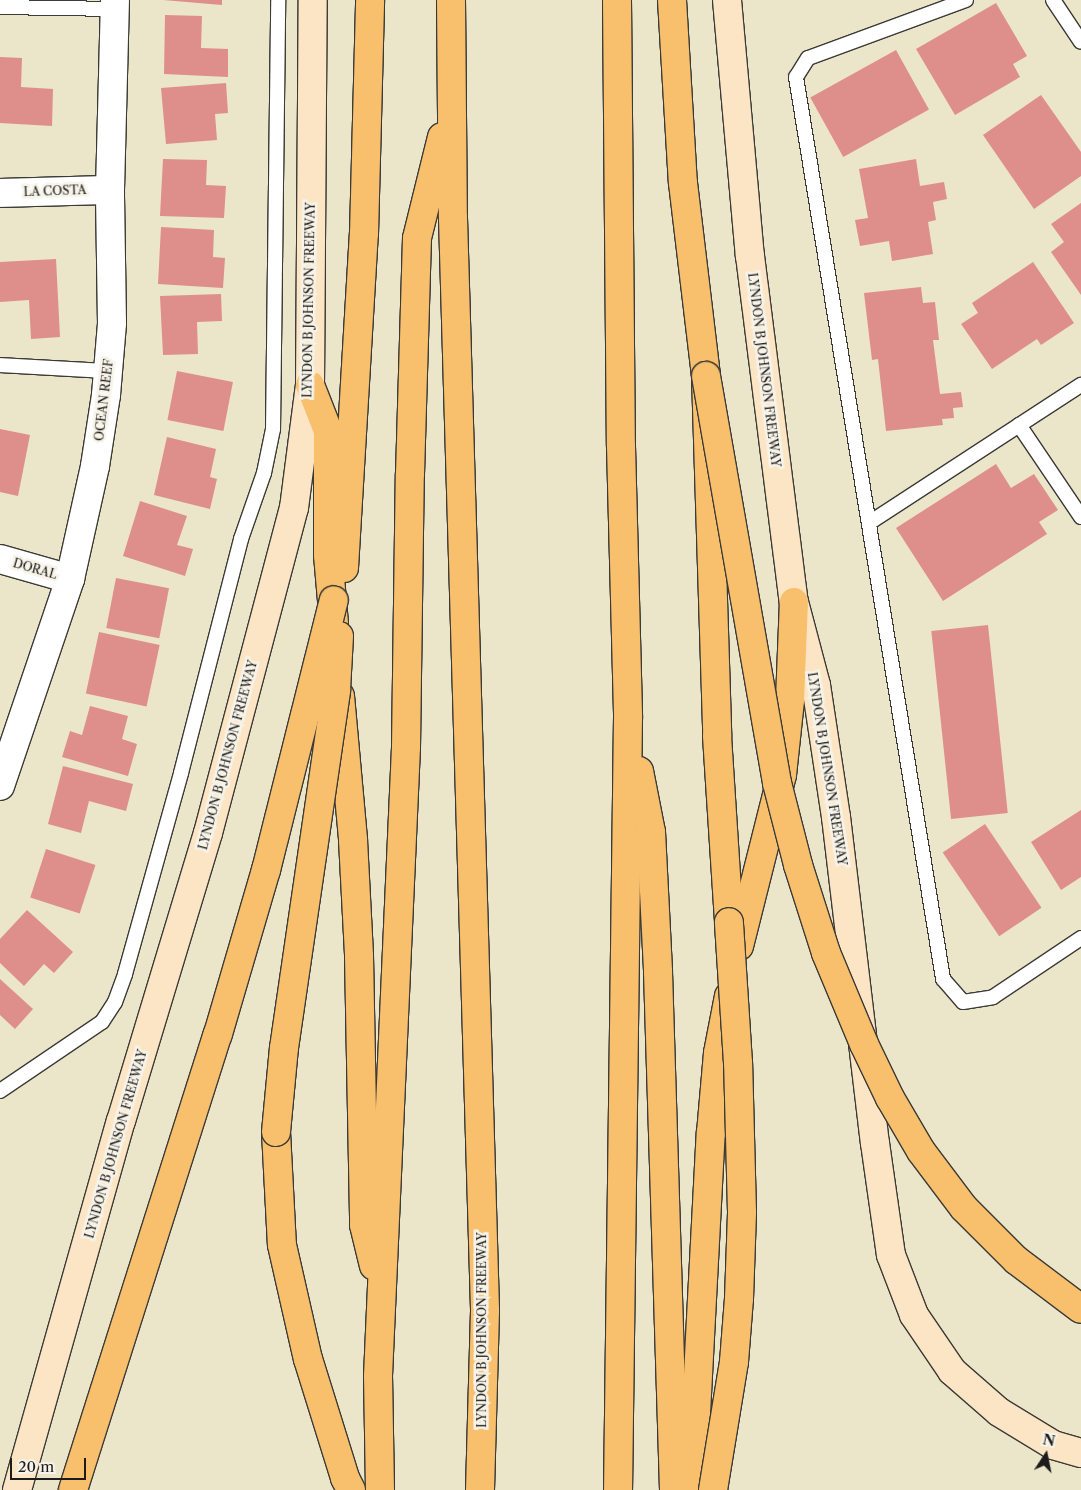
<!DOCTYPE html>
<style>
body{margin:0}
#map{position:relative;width:1081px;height:1490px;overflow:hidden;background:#ebe5c9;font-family:"Libre Caslon Text",serif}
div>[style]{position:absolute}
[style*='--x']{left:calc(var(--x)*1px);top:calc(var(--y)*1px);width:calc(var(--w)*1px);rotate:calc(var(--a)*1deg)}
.building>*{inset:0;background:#de8f8b;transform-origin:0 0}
.roads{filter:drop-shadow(1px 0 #3b3a36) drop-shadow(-1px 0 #3b3a36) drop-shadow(0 1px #3b3a36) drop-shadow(0 -1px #3b3a36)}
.lane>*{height:14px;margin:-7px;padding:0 7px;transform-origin:7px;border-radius:7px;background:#fff}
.street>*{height:28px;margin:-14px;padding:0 14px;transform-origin:14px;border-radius:14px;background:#fff}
.secondary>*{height:28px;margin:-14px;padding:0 14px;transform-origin:14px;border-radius:14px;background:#fce5c4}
.highway>*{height:28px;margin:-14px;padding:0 14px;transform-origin:14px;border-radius:14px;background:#f8bf6c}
.bridges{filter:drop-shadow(1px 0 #3b3a36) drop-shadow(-1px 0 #3b3a36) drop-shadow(0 1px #3b3a36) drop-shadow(0 -1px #3b3a36)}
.highway-bridge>*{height:28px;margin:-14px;padding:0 14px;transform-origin:14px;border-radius:14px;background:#f8bf6c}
span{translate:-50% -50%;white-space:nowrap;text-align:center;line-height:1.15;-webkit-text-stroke:5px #f7f3e8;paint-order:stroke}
.street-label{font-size:12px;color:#1c1c1c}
.north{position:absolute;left:1021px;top:1430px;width:50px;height:50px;-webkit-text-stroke:4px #f7f3e8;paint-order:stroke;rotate:11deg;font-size:14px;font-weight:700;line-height:20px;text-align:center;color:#1c1c1c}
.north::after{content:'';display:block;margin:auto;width:18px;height:22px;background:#1c1c1c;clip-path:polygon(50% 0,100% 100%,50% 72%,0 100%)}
.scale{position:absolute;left:10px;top:1458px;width:76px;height:22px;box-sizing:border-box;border:2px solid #1c1c1c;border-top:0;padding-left:6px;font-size:15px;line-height:18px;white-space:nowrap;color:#1c1c1c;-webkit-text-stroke:4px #f7f3e8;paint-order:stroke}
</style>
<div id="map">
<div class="building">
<i style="clip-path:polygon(163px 0,222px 0,222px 5px)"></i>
<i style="clip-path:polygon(996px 3px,1027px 56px,1013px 64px,1020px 77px,955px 115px,916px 49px)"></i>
<i style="clip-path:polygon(165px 15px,202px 16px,201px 48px,228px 49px,228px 77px,164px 74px)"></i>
<i style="left:896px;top:50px;width:68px;height:98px;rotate:61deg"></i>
<i style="clip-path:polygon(0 57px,22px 58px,21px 87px,53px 89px,52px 126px,0 123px)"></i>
<i style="clip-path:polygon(226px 83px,228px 113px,215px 114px,217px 140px,166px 144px,161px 88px)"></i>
<i style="clip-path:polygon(1041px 95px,1081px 152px,1081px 176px,1034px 209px,983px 135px)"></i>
<i style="clip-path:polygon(163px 159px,207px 160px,206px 185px,226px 186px,224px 218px,160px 216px)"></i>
<i style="clip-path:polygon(916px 159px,920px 186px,944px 182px,947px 199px,933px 202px,936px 220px,928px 222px,933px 254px,892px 261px,889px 241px,860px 246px,855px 220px,868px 218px,859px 169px)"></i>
<i style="clip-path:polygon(1081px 203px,1081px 295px,1051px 252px,1064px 242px,1051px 224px)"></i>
<i style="clip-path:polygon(161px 227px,214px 230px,213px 257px,225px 258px,223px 288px,158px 284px)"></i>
<i style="clip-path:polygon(56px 259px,60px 337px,31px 339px,29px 300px,0 302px,0 262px)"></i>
<i style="clip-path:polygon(1033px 262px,1074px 323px,1041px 345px,1037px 339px,992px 369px,961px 324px,978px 313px,972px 303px)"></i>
<i style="clip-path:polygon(921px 287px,923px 303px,935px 302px,939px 340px,933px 340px,940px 394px,961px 392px,963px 407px,953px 408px,954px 418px,942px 419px,943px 425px,886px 431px,878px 359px,872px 360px,864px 293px)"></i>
<i style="clip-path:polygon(221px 294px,222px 321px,197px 322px,198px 354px,163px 355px,160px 296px)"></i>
<i style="left:177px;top:371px;width:57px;height:50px;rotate:11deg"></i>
<i style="clip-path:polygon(0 429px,30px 435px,18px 496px,0 492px)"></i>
<i style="clip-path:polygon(167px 437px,216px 449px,210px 477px,217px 479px,210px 509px,154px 495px)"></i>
<i style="clip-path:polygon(996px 464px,1011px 488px,1034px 474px,1058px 510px,1039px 522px,1047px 534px,943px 601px,896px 528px)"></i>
<i style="clip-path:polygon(140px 501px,187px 516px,177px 545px,193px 549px,185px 576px,123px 556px)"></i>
<i style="left:116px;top:578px;width:54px;height:51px;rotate:11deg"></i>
<i style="left:988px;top:625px;width:189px;height:57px;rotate:84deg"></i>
<i style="left:99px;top:632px;width:62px;height:63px;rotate:12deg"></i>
<i style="clip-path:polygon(90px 706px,128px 716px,122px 739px,137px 744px,128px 776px,62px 757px,70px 731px,82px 735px)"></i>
<i style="clip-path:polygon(63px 766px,133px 784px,126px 811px,89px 801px,81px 833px,48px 824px)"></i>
<i style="clip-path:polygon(1081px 810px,1081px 877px,1061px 890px,1031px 842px)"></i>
<i style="left:985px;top:824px;width:101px;height:51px;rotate:56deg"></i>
<i style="left:46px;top:849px;width:52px;height:51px;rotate:18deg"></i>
<i style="clip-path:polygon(27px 910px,73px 952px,54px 973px,44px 964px,24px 986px,0 963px,0 939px)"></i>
<i style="clip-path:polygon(0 979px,33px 1009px,15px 1029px,0 1015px)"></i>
</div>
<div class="roads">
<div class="lane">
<i style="--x:966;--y:0;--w:168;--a:159.8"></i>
<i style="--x:808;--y:58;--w:22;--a:122"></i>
<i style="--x:796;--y:77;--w:914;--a:80.74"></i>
<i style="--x:943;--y:979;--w:30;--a:49"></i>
<i style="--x:963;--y:1002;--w:30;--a:-9"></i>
<i style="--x:993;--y:997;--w:106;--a:-33.8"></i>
<i style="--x:1053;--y:0;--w:50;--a:56.3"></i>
<i style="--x:0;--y:7;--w:115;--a:1"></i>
<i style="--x:0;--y:365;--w:108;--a:3.2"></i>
<i style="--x:1019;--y:425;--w:111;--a:56"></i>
<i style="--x:869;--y:523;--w:253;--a:-33.1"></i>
<i style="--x:0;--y:1091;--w:123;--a:-34.1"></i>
<i style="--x:102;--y:1022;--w:24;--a:-57"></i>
<i style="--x:115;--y:1002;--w:30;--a:-70"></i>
<i style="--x:125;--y:974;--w:209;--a:-74.4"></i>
<i style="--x:181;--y:773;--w:242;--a:-75.6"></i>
<i style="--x:241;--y:539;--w:70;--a:-70.8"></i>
<i style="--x:264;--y:473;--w:45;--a:-78.4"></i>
<i style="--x:273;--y:429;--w:429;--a:-89.3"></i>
</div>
<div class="street">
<i style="--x:0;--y:193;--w:110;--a:-1.6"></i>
<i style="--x:0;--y:559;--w:73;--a:15.9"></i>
<i style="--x:0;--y:786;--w:219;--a:-71.3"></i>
<i style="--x:70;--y:579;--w:116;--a:-77.5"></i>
<i style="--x:95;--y:466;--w:72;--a:-81.2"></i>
<i style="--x:106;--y:395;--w:72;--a:-85.2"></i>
<i style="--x:112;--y:323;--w:133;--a:-90.9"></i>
<i style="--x:110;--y:190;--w:190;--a:-88.5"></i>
</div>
<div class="secondary">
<i style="--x:727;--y:0;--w:257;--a:84.9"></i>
<i style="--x:750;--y:256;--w:349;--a:82.8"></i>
<i style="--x:794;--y:602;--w:86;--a:75.2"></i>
<i style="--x:816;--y:685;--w:134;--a:81.4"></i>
<i style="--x:836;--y:817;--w:328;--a:83.2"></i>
<i style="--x:875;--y:1143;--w:113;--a:81.9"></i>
<i style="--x:891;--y:1255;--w:64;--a:69"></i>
<i style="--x:914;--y:1315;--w:68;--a:55.8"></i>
<i style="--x:952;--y:1371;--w:62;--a:41.1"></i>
<i style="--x:999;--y:1412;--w:63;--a:31.4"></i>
<i style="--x:1053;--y:1445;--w:29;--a:16"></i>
<i style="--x:17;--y:1490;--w:383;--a:-74.3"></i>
<i style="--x:121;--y:1121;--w:301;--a:-73.2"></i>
<i style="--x:208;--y:833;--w:336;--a:-75.2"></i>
<i style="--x:294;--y:508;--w:124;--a:-82.6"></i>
<i style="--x:310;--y:385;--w:385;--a:-89.6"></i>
</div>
<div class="highway">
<i style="--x:451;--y:0;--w:218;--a:89.5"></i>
<i style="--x:453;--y:218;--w:1093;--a:88.32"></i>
<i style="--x:485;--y:1311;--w:179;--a:91.6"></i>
<i style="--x:617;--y:0;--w:446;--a:89.5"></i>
<i style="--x:621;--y:446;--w:272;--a:88.5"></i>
<i style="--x:628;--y:718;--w:772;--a:90.74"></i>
<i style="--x:672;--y:0;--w:183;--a:86.6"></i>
<i style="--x:683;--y:183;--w:194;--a:83.2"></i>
<i style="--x:706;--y:376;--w:360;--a:88.2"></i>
<i style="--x:717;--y:736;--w:186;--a:86.3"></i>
<i style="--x:310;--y:385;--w:49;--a:68.6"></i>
<i style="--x:328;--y:431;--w:124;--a:90"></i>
<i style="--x:328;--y:555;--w:68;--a:85"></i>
<i style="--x:344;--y:568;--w:335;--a:-86.6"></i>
<i style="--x:364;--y:234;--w:234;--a:-88.5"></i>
<i style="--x:340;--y:696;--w:145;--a:84.8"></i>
<i style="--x:353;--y:840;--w:116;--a:87"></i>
<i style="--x:359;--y:956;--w:269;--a:88.9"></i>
<i style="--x:364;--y:1225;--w:42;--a:76.3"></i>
<i style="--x:639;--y:771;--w:62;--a:78.9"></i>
<i style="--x:651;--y:832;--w:140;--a:87.1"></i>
<i style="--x:658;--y:972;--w:518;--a:88.23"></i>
<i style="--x:739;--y:946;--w:176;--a:-75.9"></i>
<i style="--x:782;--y:775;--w:75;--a:-83.9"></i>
<i style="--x:790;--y:700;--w:98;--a:-87.7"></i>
<i style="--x:276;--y:1132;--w:113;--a:87"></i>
<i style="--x:282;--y:1245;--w:117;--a:77.2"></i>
<i style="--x:308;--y:1359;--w:125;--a:72.7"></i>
<i style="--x:345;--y:1478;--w:13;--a:63"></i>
<i style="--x:380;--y:1490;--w:114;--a:-91"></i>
<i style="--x:378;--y:1376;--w:630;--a:-87.45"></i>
<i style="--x:406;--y:747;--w:273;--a:-89.2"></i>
<i style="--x:410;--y:474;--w:236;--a:-88.3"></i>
<i style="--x:417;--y:238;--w:104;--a:-76.1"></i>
<i style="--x:692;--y:1490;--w:358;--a:-87"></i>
<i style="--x:711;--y:1133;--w:80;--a:-85"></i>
<i style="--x:718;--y:1053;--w:58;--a:-79.1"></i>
</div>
</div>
<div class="bridges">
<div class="highway-bridge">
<i style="--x:706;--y:376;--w:413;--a:80.1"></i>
<i style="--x:777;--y:783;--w:85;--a:75.6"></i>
<i style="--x:798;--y:865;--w:92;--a:72.3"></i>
<i style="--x:826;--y:953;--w:99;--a:67.3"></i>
<i style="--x:864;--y:1044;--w:60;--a:64.3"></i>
<i style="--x:890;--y:1098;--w:61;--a:59.7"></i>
<i style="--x:921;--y:1151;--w:71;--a:53"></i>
<i style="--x:964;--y:1208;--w:74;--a:45"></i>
<i style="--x:1016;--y:1260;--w:81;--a:37"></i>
<i style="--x:276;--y:1132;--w:84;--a:-84.6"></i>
<i style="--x:284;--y:1048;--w:362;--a:-81.7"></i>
<i style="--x:336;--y:690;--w:54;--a:-86.8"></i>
<i style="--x:73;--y:1490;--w:478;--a:-72.4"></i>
<i style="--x:218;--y:1034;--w:171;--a:-73.7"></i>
<i style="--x:266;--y:870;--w:278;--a:-75.9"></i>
<i style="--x:713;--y:1490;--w:130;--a:-80.7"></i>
<i style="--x:734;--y:1362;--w:63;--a:-85.5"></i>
<i style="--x:739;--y:1299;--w:87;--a:-88"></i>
<i style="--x:742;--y:1212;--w:149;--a:-91.5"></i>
<i style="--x:738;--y:1063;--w:141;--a:-93.7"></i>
</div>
</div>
<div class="street-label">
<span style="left:55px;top:191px;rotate:-2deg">LA COSTA</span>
<span style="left:309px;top:300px;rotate:-89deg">LYNDON B JOHNSON FREEWAY</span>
<span style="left:764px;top:370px;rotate:83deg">LYNDON B JOHNSON FREEWAY</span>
<span style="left:104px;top:400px;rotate:-83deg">OCEAN REEF</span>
<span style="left:35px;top:569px;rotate:16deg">DORAL</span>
<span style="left:228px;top:755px;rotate:-75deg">LYNDON B JOHNSON FREEWAY</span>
<span style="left:827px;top:769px;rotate:81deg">LYNDON B JOHNSON FREEWAY</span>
<span style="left:116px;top:1144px;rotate:-74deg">LYNDON B JOHNSON FREEWAY</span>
<span style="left:482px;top:1330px;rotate:-90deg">LYNDON B JOHNSON FREEWAY</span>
</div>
<div class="north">N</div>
<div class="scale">20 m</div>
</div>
